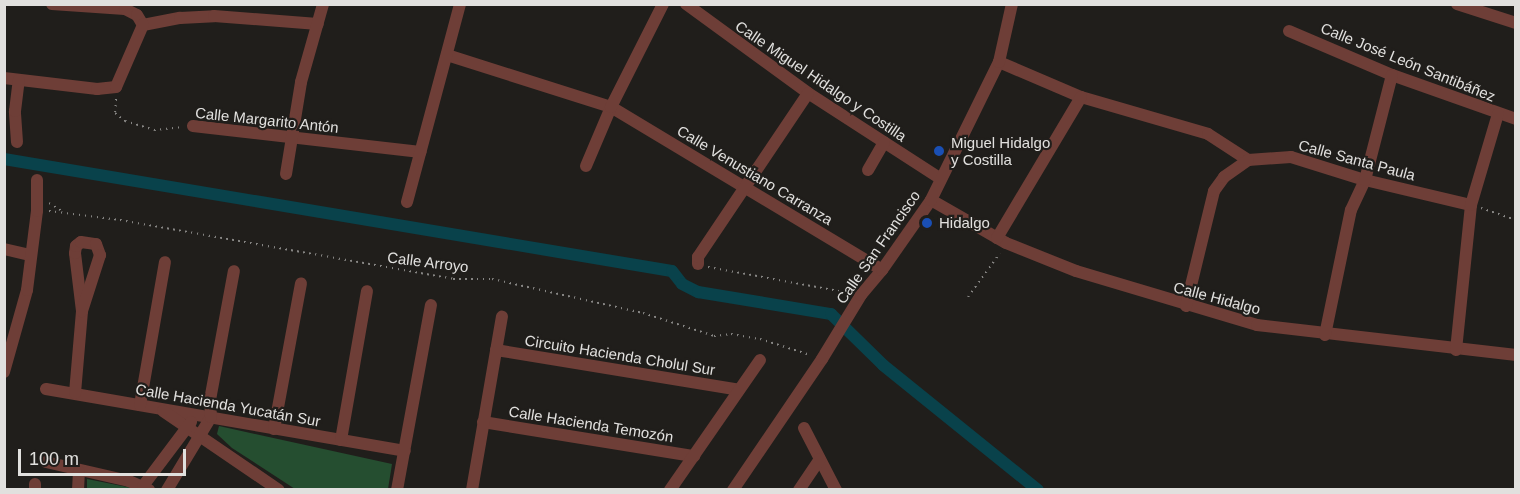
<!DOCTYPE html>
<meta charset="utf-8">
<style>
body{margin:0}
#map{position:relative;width:1520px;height:494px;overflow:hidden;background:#201e1b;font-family:Arial,sans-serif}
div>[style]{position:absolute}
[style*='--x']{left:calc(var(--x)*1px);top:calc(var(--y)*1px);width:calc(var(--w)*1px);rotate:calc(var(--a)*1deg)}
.green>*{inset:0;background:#254e30}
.canal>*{height:12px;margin:-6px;padding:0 6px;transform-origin:6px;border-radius:6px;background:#09424b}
.path>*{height:2px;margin-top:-1px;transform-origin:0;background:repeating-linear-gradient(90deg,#868583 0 1.5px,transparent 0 6px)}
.minor>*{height:12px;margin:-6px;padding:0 6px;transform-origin:6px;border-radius:6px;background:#6e3e37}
.dots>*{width:16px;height:16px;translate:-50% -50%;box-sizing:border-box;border:3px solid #201e1b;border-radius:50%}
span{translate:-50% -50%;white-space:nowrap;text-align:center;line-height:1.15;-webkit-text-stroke:4.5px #201e1b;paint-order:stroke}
.street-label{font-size:15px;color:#e1e0de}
.poi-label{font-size:15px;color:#e1e0de}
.left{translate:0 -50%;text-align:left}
.frame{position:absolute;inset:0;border:6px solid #e1e0de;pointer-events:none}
.scale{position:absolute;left:18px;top:449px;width:168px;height:27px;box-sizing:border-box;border:3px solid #e1e0de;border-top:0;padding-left:8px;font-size:18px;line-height:21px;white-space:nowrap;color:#e1e0de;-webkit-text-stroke:4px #201e1b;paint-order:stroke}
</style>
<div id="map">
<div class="green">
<i style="clip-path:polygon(219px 426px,392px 464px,388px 489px,295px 489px,232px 448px,217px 434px)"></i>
<i style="clip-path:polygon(87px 479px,137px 489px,87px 490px)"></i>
</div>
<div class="canal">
<i style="--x:4;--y:159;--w:677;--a:9.52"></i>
<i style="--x:672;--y:271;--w:16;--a:52"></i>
<i style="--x:682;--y:284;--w:18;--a:27"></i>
<i style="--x:698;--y:292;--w:135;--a:9.4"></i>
<i style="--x:831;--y:314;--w:73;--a:44.4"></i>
<i style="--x:883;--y:365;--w:199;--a:38.9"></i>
</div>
<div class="path">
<i style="--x:116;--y:99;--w:14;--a:94"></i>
<i style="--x:115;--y:113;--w:13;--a:39"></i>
<i style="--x:125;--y:121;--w:30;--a:17"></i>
<i style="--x:154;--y:130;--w:27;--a:-6"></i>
<i style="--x:49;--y:203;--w:15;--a:32"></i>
<i style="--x:1481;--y:208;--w:37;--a:19"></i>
<i style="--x:49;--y:211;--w:72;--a:7.2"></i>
<i style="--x:120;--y:220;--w:338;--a:10"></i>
<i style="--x:453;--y:279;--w:39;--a:0"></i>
<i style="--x:492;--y:279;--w:155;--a:12.7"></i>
<i style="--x:643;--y:313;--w:75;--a:17.9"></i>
<i style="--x:714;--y:336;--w:17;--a:-7"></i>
<i style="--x:731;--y:334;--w:29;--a:10"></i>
<i style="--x:760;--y:339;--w:52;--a:17.7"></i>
<i style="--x:708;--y:267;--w:144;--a:10.4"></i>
<i style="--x:968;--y:297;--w:54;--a:-54"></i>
</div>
<div class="minor">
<i style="--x:52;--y:4;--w:73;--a:3.9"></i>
<i style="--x:125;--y:9;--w:13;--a:27"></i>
<i style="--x:137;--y:15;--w:12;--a:59"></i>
<i style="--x:686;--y:4;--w:151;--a:36.1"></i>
<i style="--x:808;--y:93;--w:158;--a:32.9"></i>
<i style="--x:1457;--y:4;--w:62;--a:17.9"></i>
<i style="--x:143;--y:25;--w:38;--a:-11"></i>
<i style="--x:180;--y:18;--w:34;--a:-3"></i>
<i style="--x:214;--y:16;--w:104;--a:4.4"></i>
<i style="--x:1289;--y:31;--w:112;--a:23.1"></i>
<i style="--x:1392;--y:75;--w:132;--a:19.5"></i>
<i style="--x:447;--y:55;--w:172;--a:17.6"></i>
<i style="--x:611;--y:107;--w:316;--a:31"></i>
<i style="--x:999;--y:62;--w:89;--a:23.1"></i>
<i style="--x:1081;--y:97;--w:132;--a:16.2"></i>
<i style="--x:1208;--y:134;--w:48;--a:33"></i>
<i style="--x:1248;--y:160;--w:43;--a:-4"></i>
<i style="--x:1291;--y:157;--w:77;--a:17.3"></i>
<i style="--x:1365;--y:180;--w:109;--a:13.3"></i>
<i style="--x:4;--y:78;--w:94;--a:6.7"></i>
<i style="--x:97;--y:89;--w:19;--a:-6"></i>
<i style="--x:116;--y:87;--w:68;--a:-66.5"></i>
<i style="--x:193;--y:126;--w:229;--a:6.5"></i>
<i style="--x:17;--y:142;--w:31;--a:-94"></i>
<i style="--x:15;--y:111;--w:31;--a:-83"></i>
<i style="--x:586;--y:166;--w:64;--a:-67"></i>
<i style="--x:611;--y:107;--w:115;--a:-63.2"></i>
<i style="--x:868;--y:170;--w:32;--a:-60"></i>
<i style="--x:286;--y:174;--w:93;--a:-80.7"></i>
<i style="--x:301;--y:82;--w:81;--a:-74.2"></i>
<i style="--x:931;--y:200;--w:86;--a:29.8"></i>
<i style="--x:1006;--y:243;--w:75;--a:21.8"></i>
<i style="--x:1076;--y:271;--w:189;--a:16.6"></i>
<i style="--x:1257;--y:325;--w:261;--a:6.6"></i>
<i style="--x:407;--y:202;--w:205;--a:-75"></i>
<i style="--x:997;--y:238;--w:164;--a:-59.2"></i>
<i style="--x:4;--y:249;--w:27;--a:13"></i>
<i style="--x:698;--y:264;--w:7;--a:-90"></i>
<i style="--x:698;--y:257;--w:197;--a:-56.1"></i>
<i style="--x:1186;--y:306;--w:118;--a:-76.3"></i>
<i style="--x:1214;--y:191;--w:17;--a:-54"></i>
<i style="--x:1224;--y:177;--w:29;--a:-35"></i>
<i style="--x:1325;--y:335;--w:128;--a:-78.3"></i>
<i style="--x:1351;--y:210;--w:33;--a:-65"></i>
<i style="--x:1365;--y:180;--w:108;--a:-75.6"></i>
<i style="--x:496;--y:350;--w:246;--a:9.3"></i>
<i style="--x:1456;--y:350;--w:146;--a:-84.1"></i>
<i style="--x:1471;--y:205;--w:95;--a:-73.5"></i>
<i style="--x:4;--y:372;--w:85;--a:-74.3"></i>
<i style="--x:27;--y:290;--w:80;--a:-82.8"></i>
<i style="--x:37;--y:211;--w:31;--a:-90"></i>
<i style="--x:46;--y:389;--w:364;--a:9.8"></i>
<i style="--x:75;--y:393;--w:82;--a:-85.1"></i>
<i style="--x:82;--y:311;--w:58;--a:-96.9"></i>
<i style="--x:75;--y:253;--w:7;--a:-82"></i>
<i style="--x:76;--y:246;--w:6;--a:-39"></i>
<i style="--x:81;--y:242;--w:15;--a:8"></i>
<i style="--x:96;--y:244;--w:12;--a:70"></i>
<i style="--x:100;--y:255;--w:59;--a:107.8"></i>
<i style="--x:140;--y:405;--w:145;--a:-80.1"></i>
<i style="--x:163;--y:411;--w:140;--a:34.3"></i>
<i style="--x:483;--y:422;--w:214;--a:9.2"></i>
<i style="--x:804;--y:428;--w:70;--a:62.7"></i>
<i style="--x:274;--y:429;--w:148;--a:-79.5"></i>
<i style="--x:341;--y:440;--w:151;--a:-80.1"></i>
<i style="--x:46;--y:462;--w:85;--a:12.9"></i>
<i style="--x:129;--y:481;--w:22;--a:24"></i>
<i style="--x:35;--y:484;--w:6;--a:90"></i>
<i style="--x:143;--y:486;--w:80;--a:-53.1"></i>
<i style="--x:78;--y:490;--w:18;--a:-87"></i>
<i style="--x:167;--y:490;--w:85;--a:-58.9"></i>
<i style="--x:211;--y:417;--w:17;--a:-93"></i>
<i style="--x:210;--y:400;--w:131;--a:-79.5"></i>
<i style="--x:397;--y:490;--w:188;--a:-79.6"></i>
<i style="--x:472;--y:490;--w:176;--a:-80.2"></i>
<i style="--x:670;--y:490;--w:158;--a:-55.3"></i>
<i style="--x:733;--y:490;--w:158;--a:-55.8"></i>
<i style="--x:822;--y:359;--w:75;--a:-58.6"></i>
<i style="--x:861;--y:295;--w:33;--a:-50"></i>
<i style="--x:882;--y:270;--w:85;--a:-55"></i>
<i style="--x:931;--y:200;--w:154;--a:-63.8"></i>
<i style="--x:999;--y:62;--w:59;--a:-77.4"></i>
<i style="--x:799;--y:490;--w:37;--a:-56"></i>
</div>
<div class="dots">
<i style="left:939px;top:151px;background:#1a4fb4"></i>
<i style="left:927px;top:223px;background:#1a4fb4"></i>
</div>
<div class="street-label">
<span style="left:1408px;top:62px;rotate:22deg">Calle José León Santibáñez</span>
<span style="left:821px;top:81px;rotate:34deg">Calle Miguel Hidalgo y Costilla</span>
<span style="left:267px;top:120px;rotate:6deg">Calle Margarito Antón</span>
<span style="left:1357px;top:160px;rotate:15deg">Calle Santa Paula</span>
<span style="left:755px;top:175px;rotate:31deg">Calle Venustiano Carranza</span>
<span style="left:878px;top:247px;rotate:-55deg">Calle San Francisco</span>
<span style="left:428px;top:262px;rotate:7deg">Calle Arroyo</span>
<span style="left:1217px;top:298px;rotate:15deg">Calle Hidalgo</span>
<span style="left:620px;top:355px;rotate:9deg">Circuito Hacienda Cholul Sur</span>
<span style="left:228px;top:405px;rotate:10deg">Calle Hacienda Yucatán Sur</span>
<span style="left:591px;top:424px;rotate:9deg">Calle Hacienda Temozón</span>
</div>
<div class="poi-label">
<span class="left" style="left:951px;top:151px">Miguel Hidalgo<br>y Costilla</span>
<span class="left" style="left:939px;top:223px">Hidalgo</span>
</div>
<div class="frame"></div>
<div class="scale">100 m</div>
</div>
